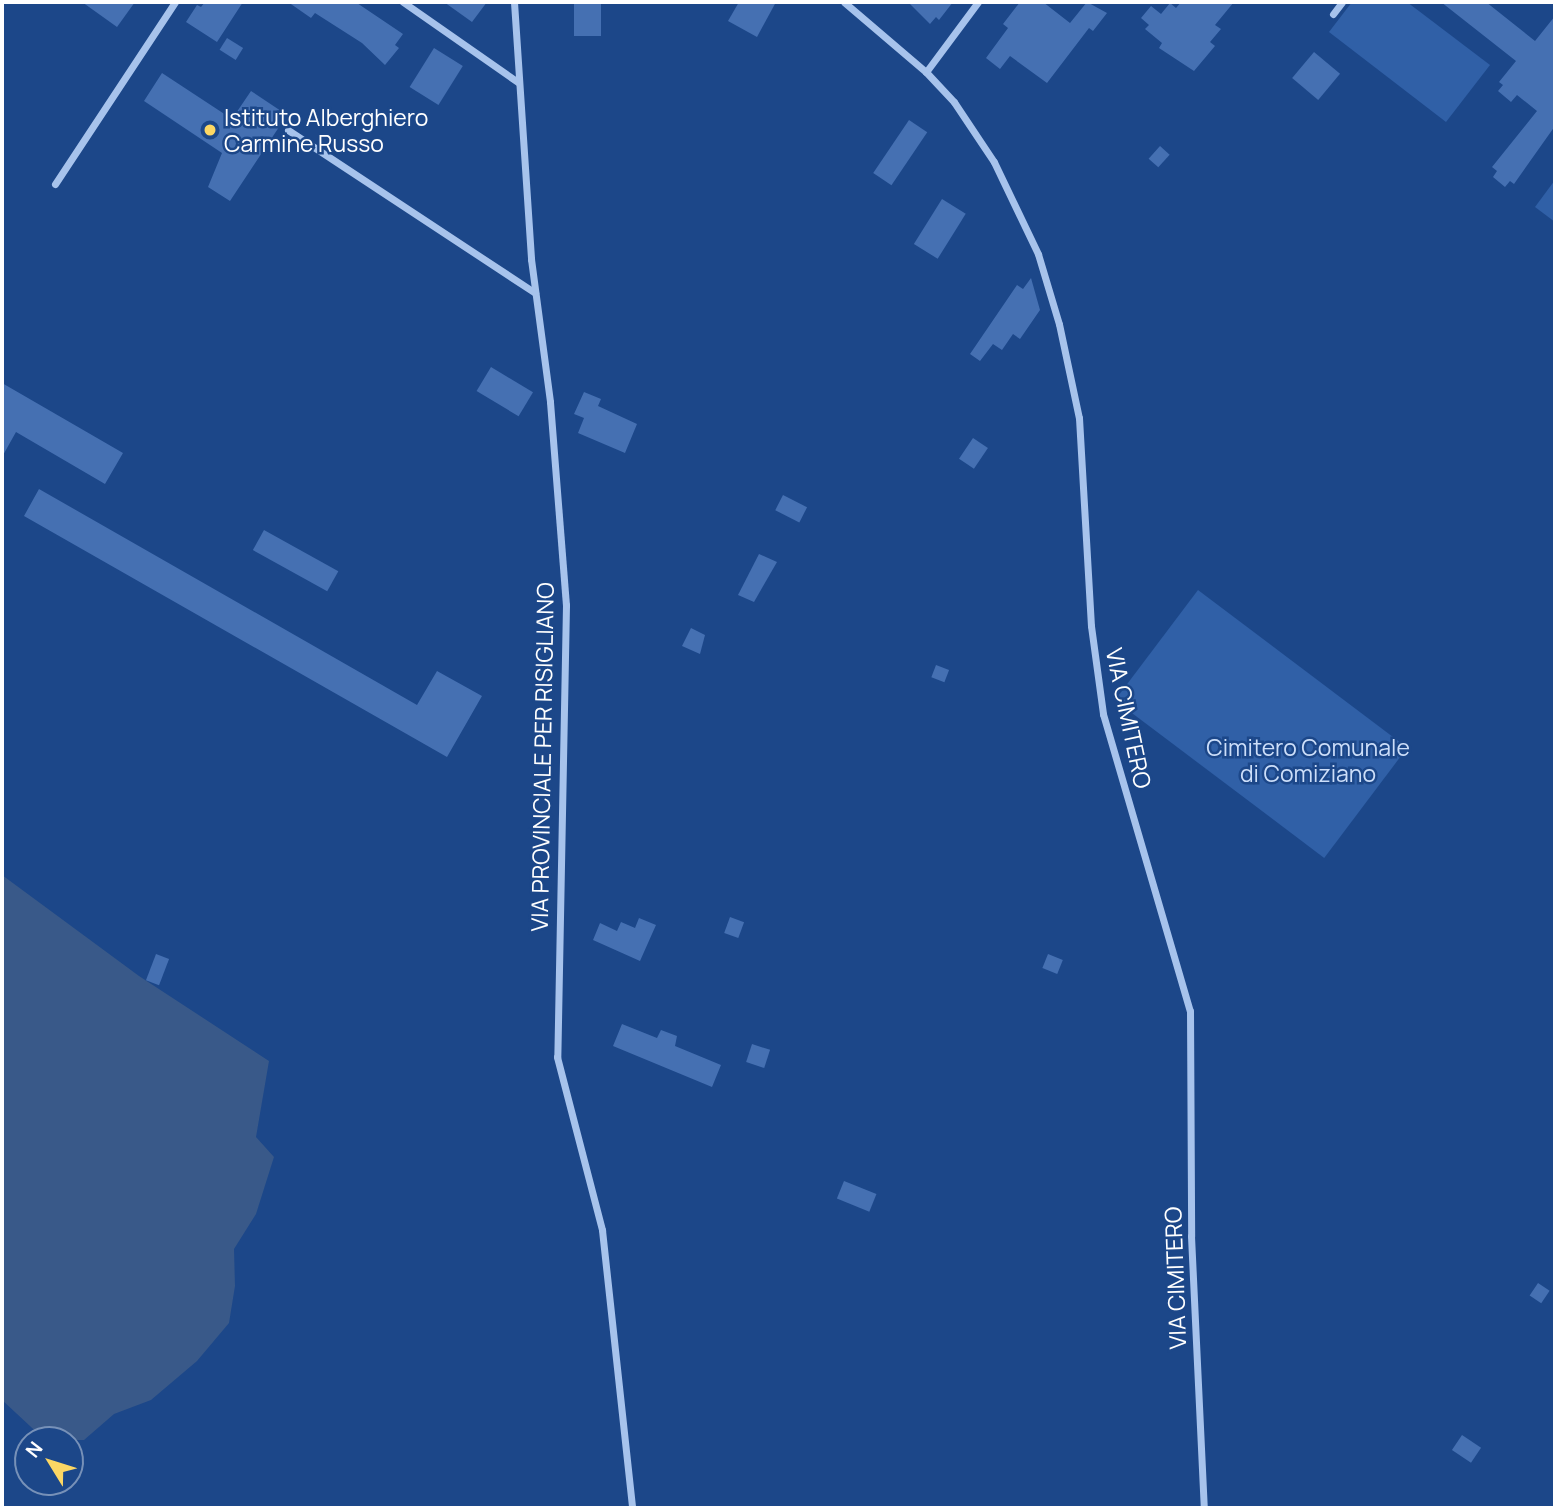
<!DOCTYPE html>
<style>
body{margin:0}
#map{position:relative;width:1557px;height:1510px;overflow:hidden;background:#1c4789;font-family:Manrope,sans-serif}
div>[style]{position:absolute}
[style*='--x']{left:calc(var(--x)*1px);top:calc(var(--y)*1px);width:calc(var(--w)*1px);rotate:calc(var(--a)*1deg)}
.green>*{inset:0;background:#3060a7;transform-origin:0 0}
.water>*{inset:0;background:#395989}
.building>*{inset:0;background:#4570b2;transform-origin:0 0}
.minor>*{height:7px;margin:-3.5px;padding:0 3.5px;transform-origin:3.5px;border-radius:3.5px;background:#a7c3ec}
.dots>*{width:19px;height:19px;translate:-50% -50%;box-sizing:border-box;border:4px solid #1c4789;border-radius:50%}
span{translate:-50% -50%;white-space:nowrap;text-align:center;line-height:1.15;-webkit-text-stroke:5px #1c4789;paint-order:stroke}
.poi-label{font-size:23px;color:#fff}
.left{translate:0 -50%;text-align:left}
.street-label{font-size:23px;color:#fff}
.park-label{font-size:23px;color:#ccdef9}
.frame{position:absolute;inset:0;border:4px solid #fff;pointer-events:none}
.north{position:absolute;left:14px;top:1426px;width:70px;height:70px;box-sizing:border-box;background:#1c4789;border:2px solid #7791b8;border-radius:50%;rotate:308deg;font-size:19px;font-weight:700;line-height:28px;text-align:center;color:#fff}
.north::after{content:'';display:block;margin:auto;width:24px;height:32px;background:#fcd764;clip-path:polygon(50% 0,100% 100%,50% 72%,0 100%)}
</style>
<div id="map">
<div class="green">
<i style="clip-path:polygon(1352px 2px,1407px 2px,1490px 65px,1446px 122px,1329px 32px)"></i>
<i style="clip-path:polygon(1555px 180px,1555px 222px,1535px 207px)"></i>
<i style="left:1198px;top:590px;width:262px;height:138px;rotate:37deg"></i>
</div>
<div class="water">
<i style="clip-path:polygon(2px 875px,139px 976px,269px 1061px,256px 1137px,274px 1157px,256px 1214px,234px 1249px,235px 1286px,229px 1323px,197px 1361px,151px 1400px,114px 1414px,84px 1440px,45px 1440px,2px 1400px)"></i>
</div>
<div class="building">
<i style="clip-path:polygon(82px 2px,135px 2px,117px 27px)"></i>
<i style="clip-path:polygon(205px 2px,243px 2px,217px 42px,186px 22px,197px 5px,201px 7px)"></i>
<i style="clip-path:polygon(288px 2px,357px 3px,403px 34px,395px 45px,399px 48px,385px 65px,362px 43px,315px 13px,311px 18px)"></i>
<i style="clip-path:polygon(444px 2px,487px 2px,472px 22px)"></i>
<i style="left:574px;top:2px;width:27px;height:34px"></i>
<i style="clip-path:polygon(739px 2px,776px 2px,757px 37px,728px 21px)"></i>
<i style="clip-path:polygon(908px 2px,953px 2px,939px 20px,936px 17px,930px 24px)"></i>
<i style="clip-path:polygon(1020px 2px,1043px 2px,1070px 23px,1087px 2px,1107px 13px,1093px 31px,1089px 28px,1047px 83px,1010px 56px,1000px 69px,986px 58px,1008px 28px,1003px 24px)"></i>
<i style="clip-path:polygon(1181px 2px,1234px 2px,1215px 25px,1221px 29px,1210px 42px,1215px 46px,1194px 71px,1159px 48px,1162px 43px,1145px 29px,1149px 25px,1141px 18px,1151px 6px,1161px 14px,1170px 3px,1176px 8px)"></i>
<i style="clip-path:polygon(1441px 2px,1486px 2px,1535px 41px,1555px 16px,1555px 126px,1514px 184px,1510px 181px,1505px 187px,1493px 177px,1497px 171px,1492px 167px,1537px 111px,1517px 95px,1511px 102px,1498px 91px,1503px 85px,1499px 82px,1516px 61px)"></i>
<i style="left:227px;top:38px;width:19px;height:14px;rotate:32deg"></i>
<i style="left:434px;top:48px;width:34px;height:46px;rotate:32deg"></i>
<i style="left:1314px;top:52px;width:34px;height:34px;rotate:40deg"></i>
<i style="clip-path:polygon(162px 73px,232px 119px,251px 91px,287px 115px,230px 201px,208px 187px,222px 153px,144px 101px)"></i>
<i style="left:909px;top:120px;width:22px;height:64px;rotate:34deg"></i>
<i style="left:1160px;top:146px;width:13px;height:17px;rotate:42deg"></i>
<i style="left:942px;top:199px;width:28px;height:53px;rotate:32deg"></i>
<i style="clip-path:polygon(1031px 278px,1040px 310px,1020px 339px,1013px 334px,1002px 350px,993px 344px,980px 361px,970px 354px,1017px 285px,1023px 289px)"></i>
<i style="left:491px;top:367px;width:49px;height:28px;rotate:31deg"></i>
<i style="clip-path:polygon(2px 383px,123px 453px,105px 484px,16px 432px,2px 457px)"></i>
<i style="clip-path:polygon(584px 392px,601px 399px,598px 406px,637px 424px,625px 453px,578px 433px,584px 418px,574px 414px)"></i>
<i style="left:973px;top:438px;width:18px;height:25px;rotate:34deg"></i>
<i style="clip-path:polygon(39px 489px,417px 705px,437px 671px,482px 696px,447px 757px,24px 516px)"></i>
<i style="left:783px;top:495px;width:27px;height:17px;rotate:27deg"></i>
<i style="left:264px;top:530px;width:85px;height:23px;rotate:29deg"></i>
<i style="clip-path:polygon(759px 554px,777px 562px,754px 602px,738px 595px)"></i>
<i style="clip-path:polygon(691px 628px,705px 635px,700px 654px,682px 646px)"></i>
<i style="left:936px;top:665px;width:14px;height:13px;rotate:21deg"></i>
<i style="left:730px;top:917px;width:15px;height:17px;rotate:20deg"></i>
<i style="clip-path:polygon(639px 918px,656px 925px,640px 961px,593px 940px,600px 923px,617px 931px,621px 922px,635px 928px)"></i>
<i style="left:156px;top:954px;width:14px;height:28px;rotate:21deg"></i>
<i style="left:1048px;top:954px;width:16px;height:15px;rotate:22deg"></i>
<i style="clip-path:polygon(622px 1024px,657px 1038px,661px 1030px,677px 1036px,675px 1046px,721px 1065px,712px 1087px,613px 1046px)"></i>
<i style="left:752px;top:1044px;width:19px;height:19px;rotate:18deg"></i>
<i style="left:844px;top:1181px;width:35px;height:19px;rotate:22deg"></i>
<i style="left:1538px;top:1283px;width:14px;height:15px;rotate:34deg"></i>
<i style="left:1462px;top:1435px;width:23px;height:18px;rotate:34deg"></i>
</div>
<div class="minor">
<i style="--x:403;--y:2;--w:141;--a:34.9"></i>
<i style="--x:514;--y:2;--w:258;--a:86.2"></i>
<i style="--x:531;--y:259;--w:144;--a:82.4"></i>
<i style="--x:550;--y:402;--w:204;--a:85.5"></i>
<i style="--x:566;--y:605;--w:452;--a:91.1"></i>
<i style="--x:557;--y:1057;--w:179;--a:75.4"></i>
<i style="--x:602;--y:1230;--w:280;--a:83.8"></i>
<i style="--x:844;--y:2;--w:108;--a:40.5"></i>
<i style="--x:926;--y:72;--w:41;--a:47"></i>
<i style="--x:954;--y:102;--w:72;--a:56.3"></i>
<i style="--x:994;--y:162;--w:102;--a:64.4"></i>
<i style="--x:1038;--y:254;--w:73;--a:73.3"></i>
<i style="--x:1059;--y:324;--w:96;--a:78"></i>
<i style="--x:1079;--y:418;--w:208;--a:86.7"></i>
<i style="--x:1091;--y:626;--w:89;--a:82.2"></i>
<i style="--x:1103;--y:714;--w:309;--a:73.7"></i>
<i style="--x:1190;--y:1011;--w:225;--a:89.7"></i>
<i style="--x:1191;--y:1236;--w:272;--a:87.3"></i>
<i style="--x:1333;--y:14;--w:15;--a:-53"></i>
<i style="--x:926;--y:72;--w:87;--a:-53.4"></i>
<i style="--x:288;--y:130;--w:296;--a:33.4"></i>
<i style="--x:55;--y:184;--w:218;--a:-56.6"></i>
</div>
<div class="dots">
<i style="left:210px;top:130px;background:#fcd764"></i>
</div>
<div class="poi-label">
<span class="left" style="left:224px;top:130px">Istituto Alberghiero<br>Carmine Russo</span>
</div>
<div class="street-label">
<span style="left:1129px;top:718px;rotate:78deg">VIA CIMITERO</span>
<span style="left:542px;top:757px;rotate:-89deg">VIA PROVINCIALE PER RISIGLIANO</span>
<span style="left:1175px;top:1278px;rotate:-92deg">VIA CIMITERO</span>
</div>
<div class="park-label">
<span style="left:1308px;top:760px">Cimitero Comunale<br>di Comiziano</span>
</div>
<div class="frame"></div>
<div class="north">N</div>
</div>
